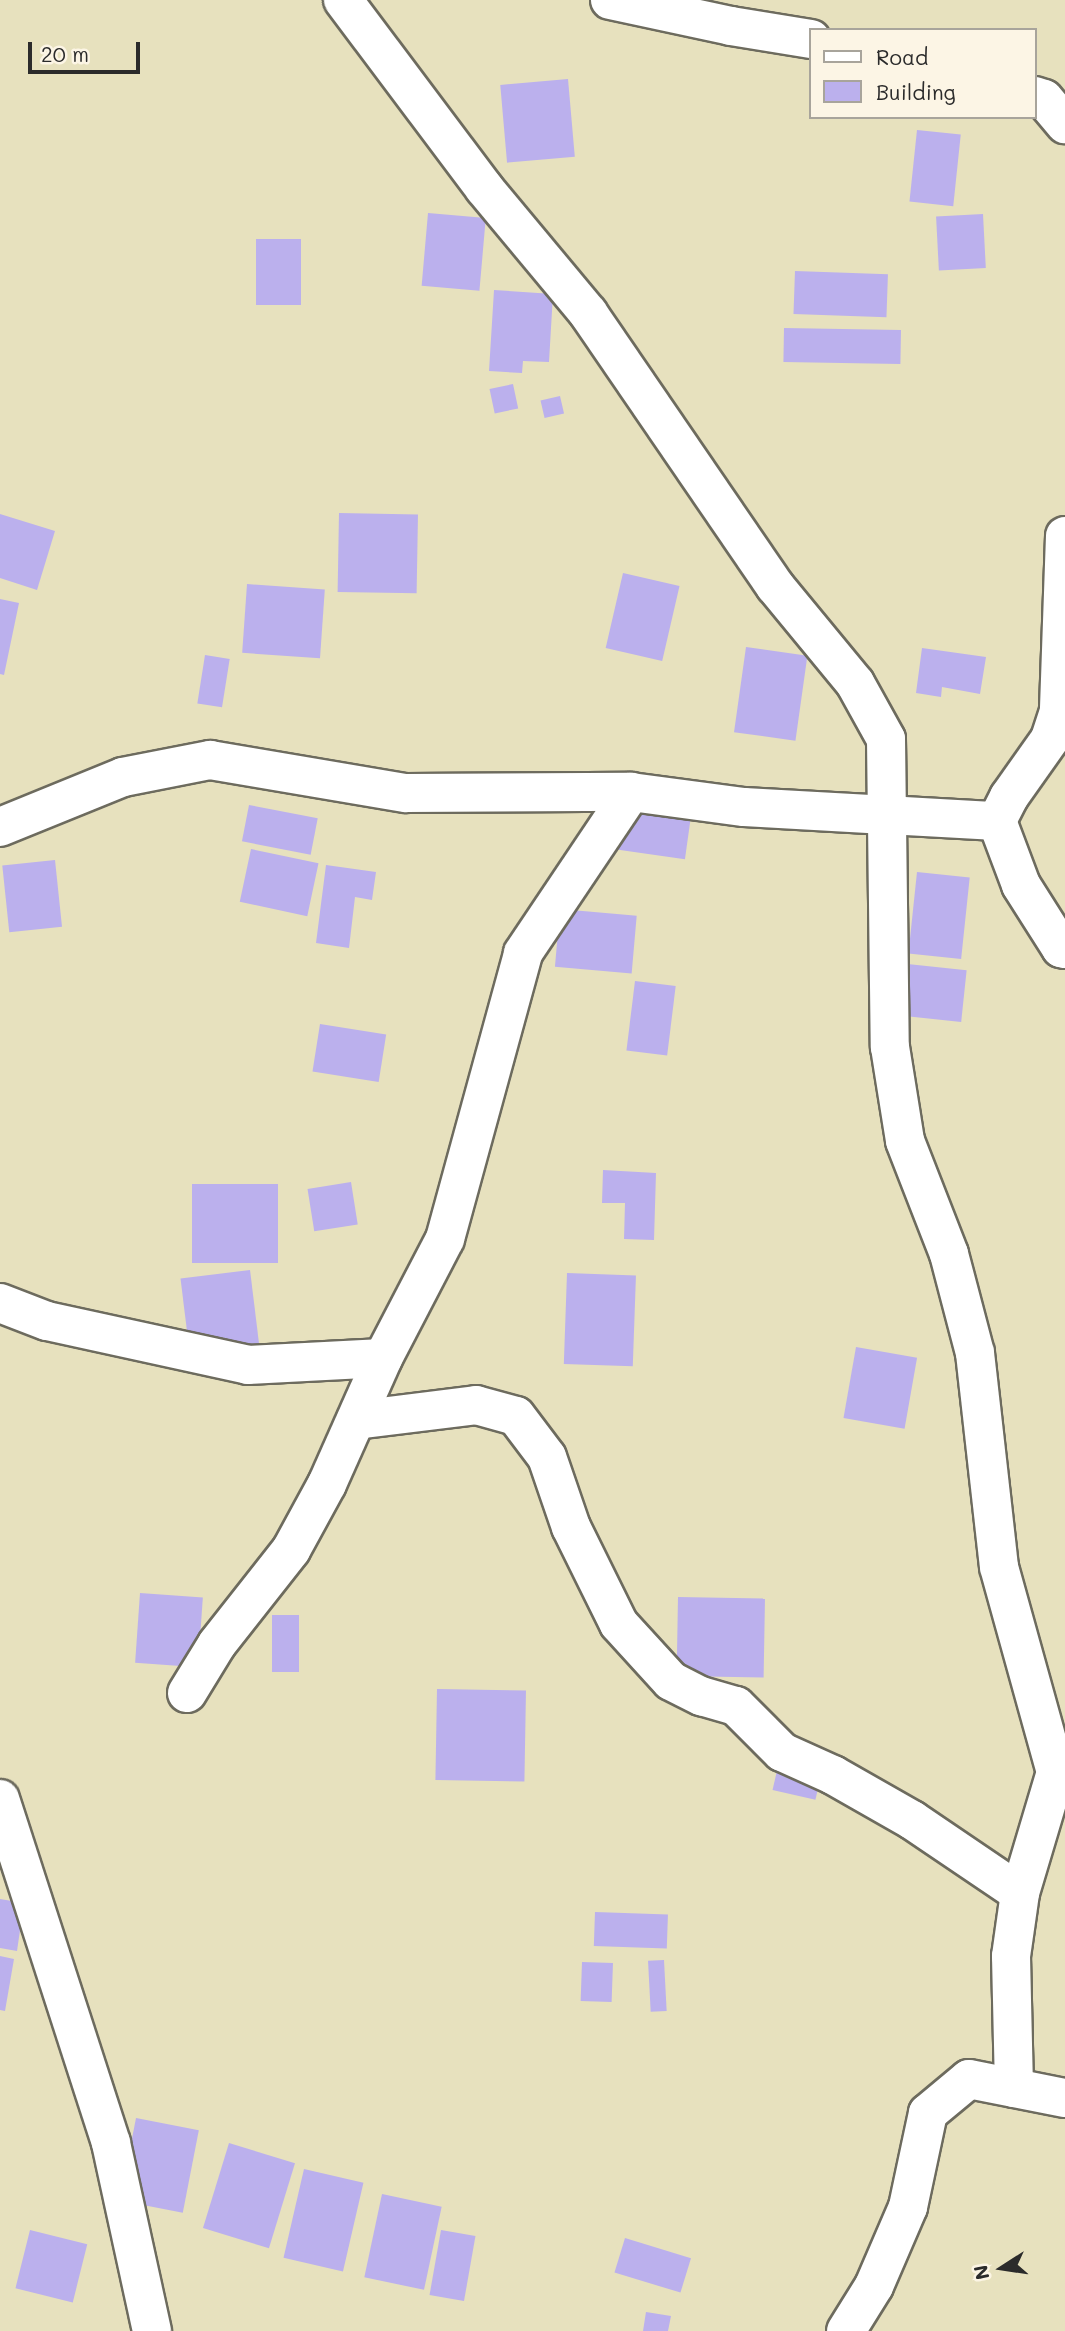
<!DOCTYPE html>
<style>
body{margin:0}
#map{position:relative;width:1065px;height:2331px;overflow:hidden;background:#e7e1be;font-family:Mali,sans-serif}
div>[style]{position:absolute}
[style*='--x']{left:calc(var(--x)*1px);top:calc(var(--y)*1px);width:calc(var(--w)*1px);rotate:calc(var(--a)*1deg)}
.building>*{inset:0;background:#bbb0ed;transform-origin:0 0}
.roads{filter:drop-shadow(2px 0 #6d6b5e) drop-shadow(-2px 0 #6d6b5e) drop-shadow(0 2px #6d6b5e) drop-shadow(0 -2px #6d6b5e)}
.street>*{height:38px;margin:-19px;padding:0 19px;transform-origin:19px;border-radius:19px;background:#fff}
span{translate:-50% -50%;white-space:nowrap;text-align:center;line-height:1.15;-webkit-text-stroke:7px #fcf5e5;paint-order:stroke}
.legend{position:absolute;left:809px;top:28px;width:228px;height:91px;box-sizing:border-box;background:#fcf5e5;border:2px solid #a8a49b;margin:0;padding:9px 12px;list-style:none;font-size:21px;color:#2b2b2b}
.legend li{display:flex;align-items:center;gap:14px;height:35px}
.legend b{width:35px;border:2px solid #a8a49b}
.north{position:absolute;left:967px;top:2233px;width:70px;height:70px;-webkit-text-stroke:5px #fcf5e5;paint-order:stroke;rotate:258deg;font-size:19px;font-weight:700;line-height:28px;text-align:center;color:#2b2b2b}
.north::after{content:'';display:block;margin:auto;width:24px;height:32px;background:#2b2b2b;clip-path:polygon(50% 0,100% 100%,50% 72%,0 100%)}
.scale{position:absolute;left:28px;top:42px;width:112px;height:32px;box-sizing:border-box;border:4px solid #2b2b2b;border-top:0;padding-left:9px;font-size:21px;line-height:24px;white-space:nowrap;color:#2b2b2b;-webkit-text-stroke:5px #fcf5e5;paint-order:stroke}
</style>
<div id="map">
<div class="building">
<i style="left:568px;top:79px;width:78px;height:68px;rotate:85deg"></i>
<i style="left:917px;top:130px;width:44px;height:72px;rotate:6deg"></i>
<i style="left:428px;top:213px;width:58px;height:73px;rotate:5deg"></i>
<i style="left:983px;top:214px;width:54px;height:47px;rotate:87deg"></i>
<i style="left:256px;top:239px;width:45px;height:66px"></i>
<i style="left:795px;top:271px;width:93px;height:43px;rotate:2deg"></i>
<i style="clip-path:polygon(494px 290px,553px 294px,549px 362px,523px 361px,522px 373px,489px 371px)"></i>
<i style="left:784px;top:328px;width:117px;height:34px;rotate:1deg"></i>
<i style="left:513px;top:384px;width:25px;height:24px;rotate:78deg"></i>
<i style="left:560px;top:396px;width:18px;height:20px;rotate:77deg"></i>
<i style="left:339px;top:513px;width:79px;height:79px;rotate:1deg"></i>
<i style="clip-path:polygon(0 514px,55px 531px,37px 590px,0 578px)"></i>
<i style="left:623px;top:573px;width:58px;height:77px;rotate:13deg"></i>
<i style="left:247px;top:584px;width:78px;height:69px;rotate:4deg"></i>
<i style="clip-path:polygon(0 599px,19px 603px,4px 675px,0 674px)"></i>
<i style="left:746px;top:647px;width:62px;height:86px;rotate:8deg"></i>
<i style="clip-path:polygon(922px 648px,986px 657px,980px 694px,942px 687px,941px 697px,916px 693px)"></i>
<i style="left:205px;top:655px;width:25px;height:49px;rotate:9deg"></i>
<i style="left:623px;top:804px;width:69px;height:46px;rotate:8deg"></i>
<i style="left:249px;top:805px;width:70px;height:37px;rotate:11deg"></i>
<i style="left:251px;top:849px;width:69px;height:54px;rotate:12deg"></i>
<i style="left:55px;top:860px;width:67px;height:53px;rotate:84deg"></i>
<i style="clip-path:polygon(326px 865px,376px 872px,372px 900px,355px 897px,349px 948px,316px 943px)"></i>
<i style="left:917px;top:872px;width:53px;height:82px;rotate:6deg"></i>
<i style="left:560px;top:909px;width:77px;height:58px;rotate:5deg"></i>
<i style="left:898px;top:963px;width:69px;height:52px;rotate:6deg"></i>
<i style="left:635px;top:981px;width:41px;height:70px;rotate:7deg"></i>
<i style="left:320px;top:1024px;width:67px;height:48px;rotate:9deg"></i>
<i style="clip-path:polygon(603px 1170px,656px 1173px,654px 1240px,624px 1239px,625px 1203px,602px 1203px)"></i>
<i style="left:351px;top:1182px;width:43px;height:44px;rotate:81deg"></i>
<i style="left:192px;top:1184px;width:86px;height:79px"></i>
<i style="left:250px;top:1270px;width:80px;height:70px;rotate:83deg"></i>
<i style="left:567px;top:1273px;width:69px;height:91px;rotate:2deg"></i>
<i style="left:856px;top:1347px;width:62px;height:72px;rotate:10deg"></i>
<i style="left:140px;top:1593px;width:63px;height:70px;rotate:4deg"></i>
<i style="left:678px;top:1597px;width:87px;height:79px;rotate:1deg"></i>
<i style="left:272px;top:1615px;width:27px;height:57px"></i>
<i style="left:437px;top:1689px;width:89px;height:91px;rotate:1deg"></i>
<i style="left:782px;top:1749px;width:44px;height:42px;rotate:13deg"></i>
<i style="clip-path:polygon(0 1899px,24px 1903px,17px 1951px,0 1948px)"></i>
<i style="left:595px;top:1912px;width:73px;height:34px;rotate:2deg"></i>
<i style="clip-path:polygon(0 1956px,14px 1959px,5px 2011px,0 2010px)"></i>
<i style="left:664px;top:1960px;width:51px;height:16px;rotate:87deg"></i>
<i style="left:582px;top:1962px;width:31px;height:39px;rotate:2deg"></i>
<i style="left:136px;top:2118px;width:64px;height:84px;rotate:11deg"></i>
<i style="left:229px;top:2143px;width:69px;height:89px;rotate:17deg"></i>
<i style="left:304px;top:2169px;width:61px;height:91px;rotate:13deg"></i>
<i style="left:382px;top:2194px;width:61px;height:85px;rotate:12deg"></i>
<i style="left:30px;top:2230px;width:59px;height:60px;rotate:14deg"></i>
<i style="left:441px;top:2230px;width:35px;height:66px;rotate:10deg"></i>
<i style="left:625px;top:2238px;width:69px;height:36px;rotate:17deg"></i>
<i style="clip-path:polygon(646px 2312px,671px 2316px,668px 2331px,643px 2331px)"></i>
</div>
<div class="roads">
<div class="street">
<i style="--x:343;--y:0;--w:235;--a:53.1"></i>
<i style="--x:484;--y:188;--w:163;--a:50.2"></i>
<i style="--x:588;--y:313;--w:331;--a:55.6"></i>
<i style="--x:775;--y:586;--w:126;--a:50.5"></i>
<i style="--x:855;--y:683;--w:64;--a:61"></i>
<i style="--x:886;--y:739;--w:308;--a:89.3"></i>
<i style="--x:890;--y:1047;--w:95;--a:80.9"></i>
<i style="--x:905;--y:1141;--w:121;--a:68.7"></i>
<i style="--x:949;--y:1254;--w:102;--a:75.3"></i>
<i style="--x:975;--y:1353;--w:215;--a:83.6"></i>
<i style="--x:999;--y:1567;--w:213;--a:74.5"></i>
<i style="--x:1056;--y:1772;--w:126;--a:106.6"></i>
<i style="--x:1020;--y:1893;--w:64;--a:98.1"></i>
<i style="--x:1011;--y:1956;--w:132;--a:88.7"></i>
<i style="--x:610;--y:0;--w:124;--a:12.1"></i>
<i style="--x:731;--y:26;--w:81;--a:9.2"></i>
<i style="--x:1035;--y:96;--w:9;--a:18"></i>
<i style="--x:1044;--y:99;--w:33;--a:50"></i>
<i style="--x:1065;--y:536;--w:175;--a:92"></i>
<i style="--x:1059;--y:711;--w:29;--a:108"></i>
<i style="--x:1050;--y:739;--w:71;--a:125.3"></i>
<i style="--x:1009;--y:797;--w:27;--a:117"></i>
<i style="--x:997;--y:821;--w:68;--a:69.4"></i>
<i style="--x:1021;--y:885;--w:75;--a:57.6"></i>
<i style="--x:1061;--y:948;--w:4;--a:14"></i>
<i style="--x:0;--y:827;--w:133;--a:-22.1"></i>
<i style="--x:123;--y:777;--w:89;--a:-11.1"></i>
<i style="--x:210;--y:760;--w:199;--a:9.6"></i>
<i style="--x:406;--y:793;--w:225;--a:-0.3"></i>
<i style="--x:631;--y:792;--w:114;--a:7.6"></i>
<i style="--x:744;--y:807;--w:253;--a:3.2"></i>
<i style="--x:0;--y:1303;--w:50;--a:21"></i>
<i style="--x:47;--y:1321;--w:206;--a:12.3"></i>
<i style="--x:248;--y:1365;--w:135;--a:-3"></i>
<i style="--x:356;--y:1420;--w:121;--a:-7.1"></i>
<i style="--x:476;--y:1405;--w:41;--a:15.4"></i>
<i style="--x:516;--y:1416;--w:51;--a:52.9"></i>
<i style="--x:547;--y:1457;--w:74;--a:71.1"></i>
<i style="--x:571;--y:1527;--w:108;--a:63.7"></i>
<i style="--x:619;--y:1624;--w:77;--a:47.6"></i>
<i style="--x:671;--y:1681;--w:34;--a:27"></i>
<i style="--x:701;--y:1696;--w:36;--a:16"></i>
<i style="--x:736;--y:1706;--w:65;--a:45"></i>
<i style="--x:782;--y:1752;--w:56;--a:24.3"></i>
<i style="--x:833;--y:1775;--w:91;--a:29.7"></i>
<i style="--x:912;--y:1820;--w:130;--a:34.1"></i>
<i style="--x:187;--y:1693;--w:57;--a:-58.5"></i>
<i style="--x:217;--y:1644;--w:120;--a:-51.8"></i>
<i style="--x:291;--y:1550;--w:75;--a:-61.4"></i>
<i style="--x:327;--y:1484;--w:138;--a:-66"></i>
<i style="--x:383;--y:1358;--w:134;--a:-62.5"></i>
<i style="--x:445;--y:1239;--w:296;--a:-74.7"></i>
<i style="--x:523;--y:953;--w:194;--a:-56.1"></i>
<i style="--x:0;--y:1799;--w:361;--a:72.1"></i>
<i style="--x:111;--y:2143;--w:192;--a:77.7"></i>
<i style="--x:846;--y:2331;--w:53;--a:-58.1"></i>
<i style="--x:874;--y:2286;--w:86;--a:-66.7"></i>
<i style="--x:908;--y:2207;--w:96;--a:-78"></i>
<i style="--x:928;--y:2113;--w:53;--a:-39.7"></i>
<i style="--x:969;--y:2079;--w:98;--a:11.2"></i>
</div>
</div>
<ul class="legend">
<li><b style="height:9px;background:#fff"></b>Road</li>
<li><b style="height:19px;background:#bbb0ed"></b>Building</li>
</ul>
<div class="north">N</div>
<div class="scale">20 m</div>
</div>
